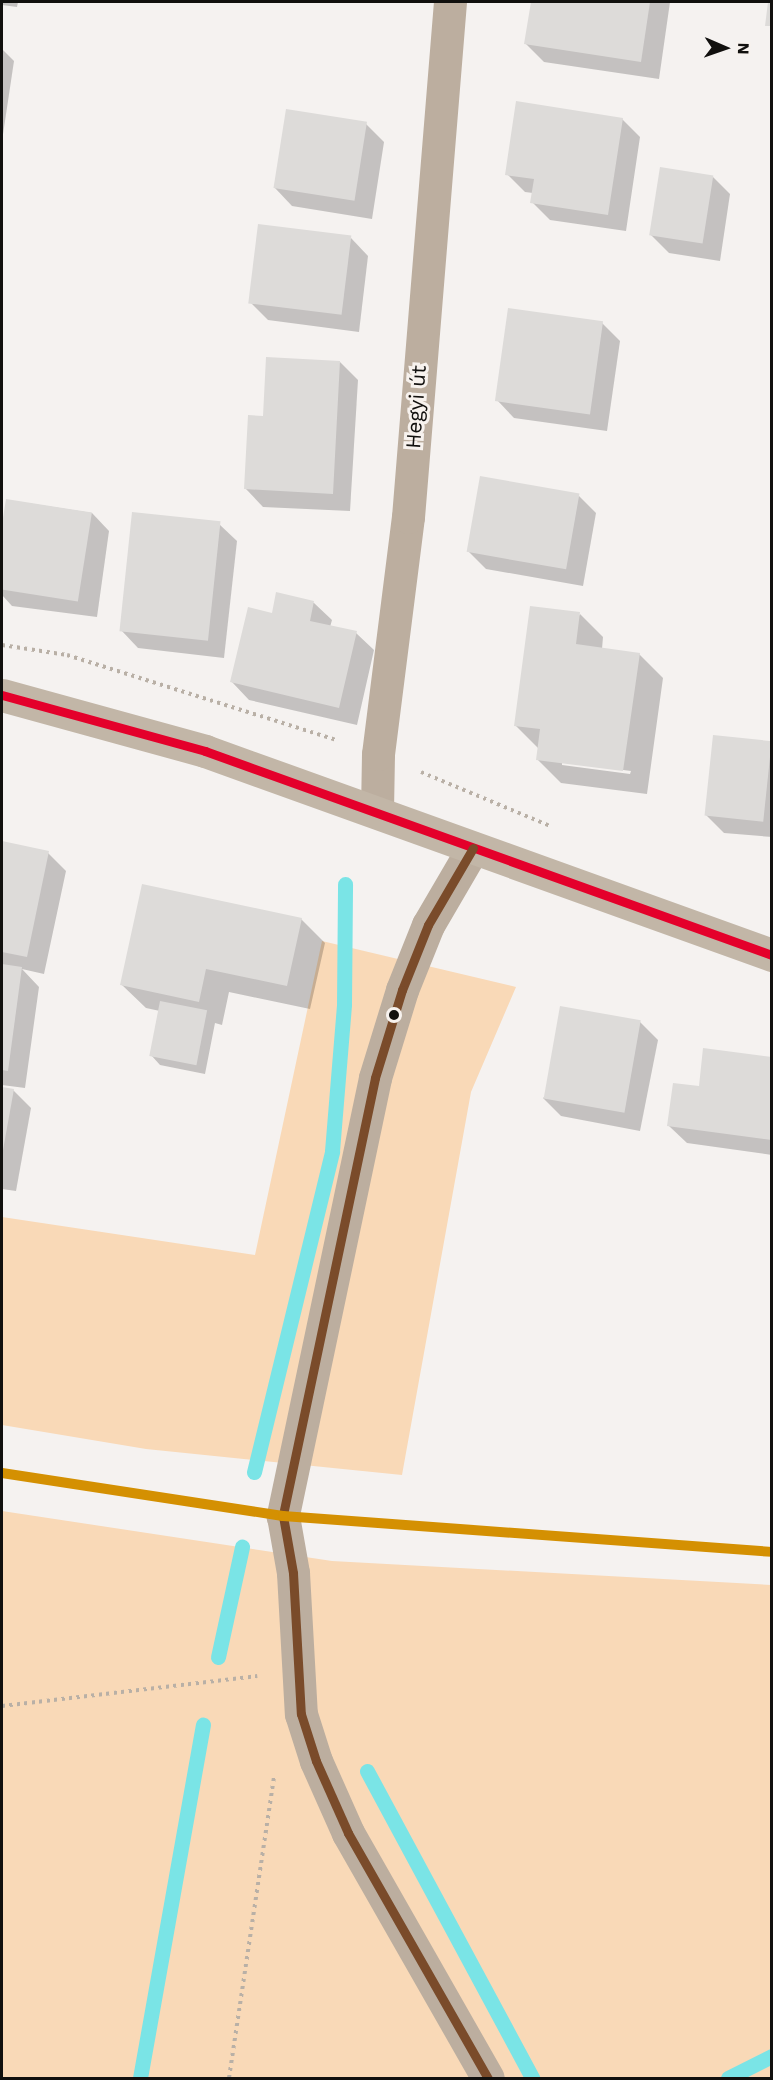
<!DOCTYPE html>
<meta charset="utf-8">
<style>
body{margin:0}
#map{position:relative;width:773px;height:2080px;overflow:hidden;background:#f5f2f0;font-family:"Work Sans",sans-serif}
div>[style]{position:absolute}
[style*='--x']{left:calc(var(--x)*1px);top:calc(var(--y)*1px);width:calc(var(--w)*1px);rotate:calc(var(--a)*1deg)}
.green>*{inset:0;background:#f9d9b7}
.shadow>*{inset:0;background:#0003}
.stream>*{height:15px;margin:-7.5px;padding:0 7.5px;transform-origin:7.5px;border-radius:7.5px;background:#7ae4e6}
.building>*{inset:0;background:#dddbd9;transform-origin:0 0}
.path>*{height:4px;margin-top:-2px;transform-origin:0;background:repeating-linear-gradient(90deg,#b9b0a6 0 3px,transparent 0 7.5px)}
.street>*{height:33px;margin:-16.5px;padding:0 16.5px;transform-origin:16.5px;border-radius:16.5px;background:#bcae9f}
.secondary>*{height:33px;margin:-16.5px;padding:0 16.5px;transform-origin:16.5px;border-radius:16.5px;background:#c2b6a7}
.bus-1>*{height:9px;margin:-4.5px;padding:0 4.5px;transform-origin:4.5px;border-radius:4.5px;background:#e4002b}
.bus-2>*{height:9px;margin:-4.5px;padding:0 4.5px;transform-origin:4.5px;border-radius:4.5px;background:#7a4b2a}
.rail-1>*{height:10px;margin:-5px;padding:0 5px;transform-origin:5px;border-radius:5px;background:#d49002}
.dots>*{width:16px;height:16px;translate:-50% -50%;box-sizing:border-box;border:3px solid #f7f2ee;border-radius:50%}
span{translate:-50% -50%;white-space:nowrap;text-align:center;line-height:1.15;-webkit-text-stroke:6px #f7f2ee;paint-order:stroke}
.street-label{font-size:21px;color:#11100e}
.frame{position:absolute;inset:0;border:3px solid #11100e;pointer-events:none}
.north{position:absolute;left:695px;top:18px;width:60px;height:60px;-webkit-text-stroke:4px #f7f2ee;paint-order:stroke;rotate:92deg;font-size:16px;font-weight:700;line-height:24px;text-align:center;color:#11100e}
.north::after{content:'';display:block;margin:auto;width:21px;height:27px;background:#11100e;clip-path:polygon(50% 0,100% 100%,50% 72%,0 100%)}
</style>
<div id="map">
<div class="green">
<i style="clip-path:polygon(322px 941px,516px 987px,471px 1092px,402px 1475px,146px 1449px,2px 1425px,2px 1217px,255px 1255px)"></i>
<i style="clip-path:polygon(2px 1511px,332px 1561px,771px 1585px,771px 2078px,2px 2078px)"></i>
</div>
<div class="shadow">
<i style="clip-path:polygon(2px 2px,18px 2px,17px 7px,2px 5px)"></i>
<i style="clip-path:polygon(532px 2px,670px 2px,659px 79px,544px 62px,526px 44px)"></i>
<i style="clip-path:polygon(2px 49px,14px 61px,2px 141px)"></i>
<i style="clip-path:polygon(622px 119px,640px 137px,626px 231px,550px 220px,532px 202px,533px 193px,525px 192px,507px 174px)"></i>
<i style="clip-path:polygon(366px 124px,384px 142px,372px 219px,292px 206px,275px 188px)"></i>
<i style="clip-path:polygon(712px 176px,730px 194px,720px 261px,669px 253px,651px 235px)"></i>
<i style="clip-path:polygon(351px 238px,368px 256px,359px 332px,268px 320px,250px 302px)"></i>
<i style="clip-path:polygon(602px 323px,620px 341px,607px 431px,514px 418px,497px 400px)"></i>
<i style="clip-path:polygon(340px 362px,358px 380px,350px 511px,263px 507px,246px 489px,265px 418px)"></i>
<i style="clip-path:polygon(579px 496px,596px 513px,583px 586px,486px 569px,468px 551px)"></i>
<i style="clip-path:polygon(7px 500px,92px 513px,109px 531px,97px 617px,12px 606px,2px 595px,2px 540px)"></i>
<i style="clip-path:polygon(219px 524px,237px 541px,224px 658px,138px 648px,121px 630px)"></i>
<i style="clip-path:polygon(278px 594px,314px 603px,332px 620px,330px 627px,356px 633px,374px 650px,357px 725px,249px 700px,232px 682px,273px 615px)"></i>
<i style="clip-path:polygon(evenodd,580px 614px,603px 637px,602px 649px,639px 654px,663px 678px,647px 794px,561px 783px,537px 759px,539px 749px,515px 725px,580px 614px,562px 762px,631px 771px,630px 774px,562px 765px,562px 762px)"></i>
<i style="clip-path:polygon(772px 743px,772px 837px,724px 833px,706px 815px)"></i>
<i style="clip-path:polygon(2px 842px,48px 853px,66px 871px,44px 974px,22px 969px,39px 987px,25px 1088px,2px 1085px)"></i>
<i style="clip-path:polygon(301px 919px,325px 943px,310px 1009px,229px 992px,222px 1025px,215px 1023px,205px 1074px,160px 1065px,151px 1055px,160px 1011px,146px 1008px,122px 985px)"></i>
<i style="clip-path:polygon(640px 1022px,658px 1040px,640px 1131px,561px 1116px,543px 1098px)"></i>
<i style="clip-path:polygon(772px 1059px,772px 1155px,687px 1143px,669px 1126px,700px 1088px)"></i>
<i style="clip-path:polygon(2px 1088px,13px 1090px,31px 1108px,16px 1191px,2px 1189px)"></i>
</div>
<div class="stream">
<i style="--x:254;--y:1472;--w:330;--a:-76.3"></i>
<i style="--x:332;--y:1151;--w:147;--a:-85.3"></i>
<i style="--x:344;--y:1004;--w:120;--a:-89.5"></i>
<i style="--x:218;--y:1657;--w:113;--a:-77.7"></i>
<i style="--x:367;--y:1771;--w:349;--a:61.7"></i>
<i style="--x:140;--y:2078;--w:359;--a:-79.9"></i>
<i style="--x:728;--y:2078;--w:49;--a:-26.6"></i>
</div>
<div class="building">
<i style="clip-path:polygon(531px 2px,650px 2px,641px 62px,524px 44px)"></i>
<i style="clip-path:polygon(768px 2px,772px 2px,772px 26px,765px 26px)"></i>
<i style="clip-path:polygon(516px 101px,623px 118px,608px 215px,530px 203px,534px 179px,505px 175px)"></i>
<i style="left:286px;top:109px;width:82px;height:80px;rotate:9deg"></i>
<i style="left:660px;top:167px;width:54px;height:69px;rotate:9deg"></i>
<i style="left:258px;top:224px;width:94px;height:80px;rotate:7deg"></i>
<i style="left:508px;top:308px;width:96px;height:94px;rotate:8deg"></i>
<i style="clip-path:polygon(266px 357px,340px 361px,333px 494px,244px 489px,248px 415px,263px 416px)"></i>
<i style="left:480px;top:476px;width:101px;height:77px;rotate:10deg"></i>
<i style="left:6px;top:499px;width:87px;height:90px;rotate:9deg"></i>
<i style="left:132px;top:512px;width:89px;height:120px;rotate:6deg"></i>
<i style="clip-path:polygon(276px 592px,314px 601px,310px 621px,357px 631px,339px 708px,230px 682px,248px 607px,272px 613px)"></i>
<i style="clip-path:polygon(530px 606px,580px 612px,576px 644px,640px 653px,623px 771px,536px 760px,540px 729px,514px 726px)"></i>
<i style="left:713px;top:735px;width:59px;height:81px;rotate:6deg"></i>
<i style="clip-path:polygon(2px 841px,49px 851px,27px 957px,2px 952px)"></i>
<i style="clip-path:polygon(142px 884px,302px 918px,287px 986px,206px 969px,199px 1002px,120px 985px)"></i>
<i style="clip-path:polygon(2px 964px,22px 967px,8px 1071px,2px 1070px)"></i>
<i style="left:160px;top:1001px;width:48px;height:56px;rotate:11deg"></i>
<i style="left:560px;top:1006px;width:82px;height:94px;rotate:10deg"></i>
<i style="clip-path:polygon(703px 1048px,772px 1057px,772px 1140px,667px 1126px,673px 1083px,699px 1086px)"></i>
<i style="clip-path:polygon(2px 1087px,14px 1089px,3px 1150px,2px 1150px)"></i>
</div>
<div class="path">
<i style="--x:2;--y:645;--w:66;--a:8.7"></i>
<i style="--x:67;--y:655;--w:282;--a:17.5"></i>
<i style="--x:421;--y:772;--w:140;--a:22.7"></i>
<i style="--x:2;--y:1706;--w:257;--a:-6.7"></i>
<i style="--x:229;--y:2078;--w:304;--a:-81.5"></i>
</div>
<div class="street">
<i style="--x:377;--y:811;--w:57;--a:-89"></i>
<i style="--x:378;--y:754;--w:239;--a:-82.8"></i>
<i style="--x:408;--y:517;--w:517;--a:-85.34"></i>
<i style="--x:473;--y:848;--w:89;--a:120.3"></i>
<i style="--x:428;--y:925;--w:70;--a:111.8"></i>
<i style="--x:402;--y:990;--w:92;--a:107.1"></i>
<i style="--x:375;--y:1078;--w:448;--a:101.9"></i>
<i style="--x:283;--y:1516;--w:58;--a:80"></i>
<i style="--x:293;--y:1573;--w:141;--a:86.8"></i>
<i style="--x:301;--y:1714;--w:49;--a:72.3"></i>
<i style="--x:316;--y:1761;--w:79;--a:66"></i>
<i style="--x:348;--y:1833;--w:282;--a:60.3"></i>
</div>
<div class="secondary">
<i style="--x:2;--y:695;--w:211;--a:15.4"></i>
<i style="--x:205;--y:751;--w:603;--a:19.79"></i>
</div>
<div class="bus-1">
<i style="--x:2;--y:695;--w:211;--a:15.4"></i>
<i style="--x:205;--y:751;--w:603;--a:19.79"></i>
</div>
<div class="bus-2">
<i style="--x:473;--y:848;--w:89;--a:120.3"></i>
<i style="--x:428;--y:925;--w:70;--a:111.8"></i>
<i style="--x:402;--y:990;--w:92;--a:107.1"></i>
<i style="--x:375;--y:1078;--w:448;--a:101.9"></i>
<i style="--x:283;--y:1516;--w:58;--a:80"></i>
<i style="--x:293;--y:1573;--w:141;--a:86.8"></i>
<i style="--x:301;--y:1714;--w:49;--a:72.3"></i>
<i style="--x:316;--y:1761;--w:79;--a:66"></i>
<i style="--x:348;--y:1833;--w:282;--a:60.3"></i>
</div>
<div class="rail-1">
<i style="--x:2;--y:1473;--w:284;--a:8.7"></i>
<i style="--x:283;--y:1516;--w:490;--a:4.2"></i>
</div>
<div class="dots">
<i style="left:394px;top:1015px;background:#11100e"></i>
</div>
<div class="street-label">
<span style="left:416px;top:407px;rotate:-86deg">Hegyi út</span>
</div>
<div class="frame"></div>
<div class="north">N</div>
</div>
